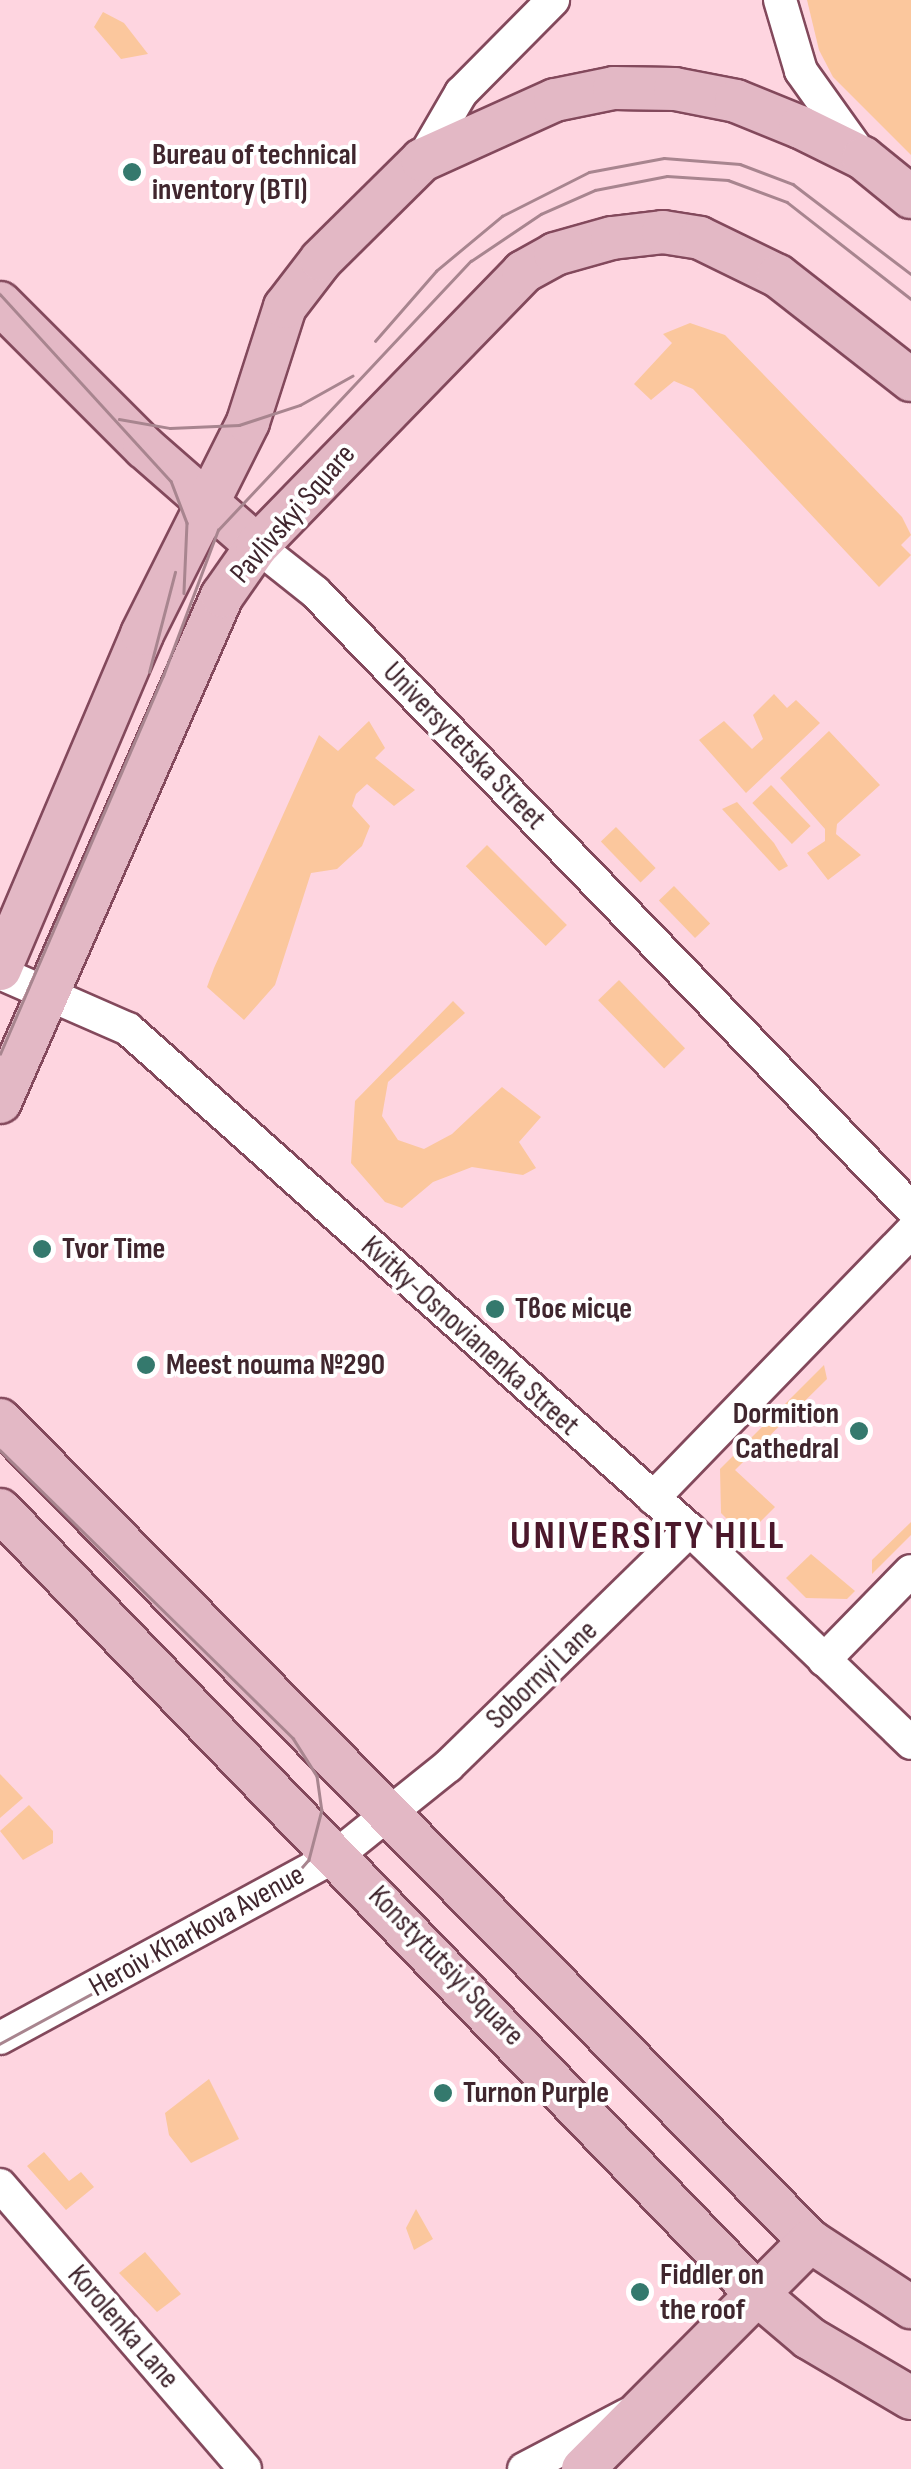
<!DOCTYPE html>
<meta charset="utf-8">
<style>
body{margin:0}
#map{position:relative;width:911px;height:2469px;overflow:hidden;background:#fed5e0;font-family:"Sofia Sans Condensed",sans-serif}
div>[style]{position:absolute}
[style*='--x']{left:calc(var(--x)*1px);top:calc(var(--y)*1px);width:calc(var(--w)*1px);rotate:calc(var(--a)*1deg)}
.green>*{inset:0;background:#fbc79d;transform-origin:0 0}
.roads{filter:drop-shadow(2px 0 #83495c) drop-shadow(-2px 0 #83495c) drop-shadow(0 2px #83495c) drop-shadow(0 -2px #83495c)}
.minor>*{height:32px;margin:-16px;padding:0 16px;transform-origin:16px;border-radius:16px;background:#fff}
.major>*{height:42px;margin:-21px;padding:0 21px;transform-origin:21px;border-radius:21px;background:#e3b8c5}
.tram>*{height:2.5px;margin:-1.25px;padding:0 1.25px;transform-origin:1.25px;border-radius:1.25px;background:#a8858f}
.dots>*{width:28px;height:28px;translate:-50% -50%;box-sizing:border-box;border:5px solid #fff;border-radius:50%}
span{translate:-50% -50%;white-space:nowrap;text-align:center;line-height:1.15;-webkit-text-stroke:8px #fff;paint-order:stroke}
.poi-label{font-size:30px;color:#40262e;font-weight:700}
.left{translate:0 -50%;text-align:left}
.right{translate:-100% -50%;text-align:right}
.street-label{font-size:30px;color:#40262e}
.district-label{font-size:40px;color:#4b182b;font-weight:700;letter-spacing:2.5px}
</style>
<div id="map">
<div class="green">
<i style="clip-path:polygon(807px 0,911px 0,911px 155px,833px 77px,819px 50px)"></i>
<i style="clip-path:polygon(103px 12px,124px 23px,148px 54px,121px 59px,94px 27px)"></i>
<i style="clip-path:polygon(690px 323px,725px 335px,902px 517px,911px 535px,901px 545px,911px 555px,879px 587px,693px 389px,674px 381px,651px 400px,634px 384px,672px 343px,663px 334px)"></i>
<i style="clip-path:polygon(774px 694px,787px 708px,796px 700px,820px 723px,746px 793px,699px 740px,724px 721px,752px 749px,763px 739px,753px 715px)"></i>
<i style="clip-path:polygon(369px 721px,385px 748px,375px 758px,415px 790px,394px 806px,367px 784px,356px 794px,352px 806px,370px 826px,362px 846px,337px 869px,311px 873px,275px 985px,244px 1020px,207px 987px,214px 968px,319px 735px,338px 751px)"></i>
<i style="clip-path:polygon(829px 731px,880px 785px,837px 824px,836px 834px,861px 855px,828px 880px,807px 853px,825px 841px,825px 829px,780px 778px)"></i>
<i style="left:771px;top:785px;width:57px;height:26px;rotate:46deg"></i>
<i style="clip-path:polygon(737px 802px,774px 843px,788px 866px,779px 871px,722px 809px)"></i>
<i style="left:616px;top:827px;width:57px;height:21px;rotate:46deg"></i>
<i style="left:487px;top:845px;width:113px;height:30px;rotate:45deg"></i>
<i style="left:674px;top:886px;width:52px;height:21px;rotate:46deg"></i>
<i style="left:619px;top:980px;width:95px;height:29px;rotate:46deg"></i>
<i style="clip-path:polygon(453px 1001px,465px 1013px,388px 1082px,382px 1116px,398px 1140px,424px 1149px,452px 1134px,502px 1087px,541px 1117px,519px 1142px,536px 1168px,523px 1175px,472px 1167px,433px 1182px,402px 1208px,385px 1202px,351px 1163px,355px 1101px)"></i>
<i style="clip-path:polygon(824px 1365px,827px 1379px,735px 1470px,775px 1507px,745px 1537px,721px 1513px,720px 1469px)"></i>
<i style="clip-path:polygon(911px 1522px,911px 1535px,872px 1574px,872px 1560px)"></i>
<i style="clip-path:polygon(811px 1554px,855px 1591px,847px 1599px,806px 1598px,786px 1578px)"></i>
<i style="clip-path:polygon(0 1774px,23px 1798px,0 1818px)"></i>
<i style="clip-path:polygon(29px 1805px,53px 1831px,53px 1843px,23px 1860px,0 1831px)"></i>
<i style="clip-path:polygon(209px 2079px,239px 2139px,191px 2163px,169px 2135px,165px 2113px)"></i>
<i style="clip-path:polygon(44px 2152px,69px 2181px,81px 2172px,94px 2187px,66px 2210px,27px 2166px)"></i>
<i style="clip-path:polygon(416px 2209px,433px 2239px,414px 2250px,406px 2228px)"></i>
<i style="clip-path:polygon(145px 2252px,181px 2294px,157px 2312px,119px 2273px)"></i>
</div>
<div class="roads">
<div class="minor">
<i style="--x:780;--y:0;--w:74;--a:73.5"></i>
<i style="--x:801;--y:71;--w:107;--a:54.5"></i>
<i style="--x:422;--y:160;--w:78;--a:-59.8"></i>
<i style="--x:461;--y:93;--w:131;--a:-45.3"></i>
<i style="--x:257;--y:546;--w:74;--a:38.4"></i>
<i style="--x:315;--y:592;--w:857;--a:45.95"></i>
<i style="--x:0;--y:973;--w:140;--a:23.6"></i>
<i style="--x:128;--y:1029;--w:753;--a:41.72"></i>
<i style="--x:690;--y:1530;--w:307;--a:43.9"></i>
<i style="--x:653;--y:1498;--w:371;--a:-45.9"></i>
<i style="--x:824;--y:1660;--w:124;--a:-45.7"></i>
<i style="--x:0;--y:2038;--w:383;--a:-28.5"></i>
<i style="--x:337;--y:1855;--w:142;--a:-38.7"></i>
<i style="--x:448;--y:1766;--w:338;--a:-44.3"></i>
<i style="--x:0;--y:2185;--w:375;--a:49.2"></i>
<i style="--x:524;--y:2469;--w:116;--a:-27.7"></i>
</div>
<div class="major">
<i style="--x:0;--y:303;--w:204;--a:45"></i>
<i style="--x:144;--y:447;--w:150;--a:41.2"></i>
<i style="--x:0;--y:969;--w:364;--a:-67"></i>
<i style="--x:142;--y:634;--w:237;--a:-63.4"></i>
<i style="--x:248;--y:422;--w:121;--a:-72.2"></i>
<i style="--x:285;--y:307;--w:59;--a:-52.5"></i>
<i style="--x:321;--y:260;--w:142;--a:-44.7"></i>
<i style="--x:422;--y:160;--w:146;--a:-24.3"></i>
<i style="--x:555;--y:100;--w:60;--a:-11.5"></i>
<i style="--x:614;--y:88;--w:61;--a:0.9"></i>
<i style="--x:675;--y:89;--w:62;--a:11.1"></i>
<i style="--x:736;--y:101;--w:69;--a:22.1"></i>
<i style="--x:800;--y:127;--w:70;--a:26.2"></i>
<i style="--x:863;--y:158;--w:62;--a:39.1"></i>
<i style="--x:0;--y:1102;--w:553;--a:-66.31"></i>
<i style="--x:222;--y:596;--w:61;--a:-55"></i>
<i style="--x:257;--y:546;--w:382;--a:-45.8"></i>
<i style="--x:523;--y:272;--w:37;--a:-29"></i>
<i style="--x:555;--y:254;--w:59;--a:-15.7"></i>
<i style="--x:612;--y:238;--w:51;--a:-6.7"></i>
<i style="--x:663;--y:232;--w:37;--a:9"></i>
<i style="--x:700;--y:238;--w:87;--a:26"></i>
<i style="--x:778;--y:276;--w:169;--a:38"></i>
<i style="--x:0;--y:1420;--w:1153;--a:45.39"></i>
<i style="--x:810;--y:2241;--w:121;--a:33.2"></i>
<i style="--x:0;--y:1510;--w:1090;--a:46"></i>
<i style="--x:757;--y:2294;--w:68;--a:40.2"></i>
<i style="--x:809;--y:2338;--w:118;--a:30.5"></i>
<i style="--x:583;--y:2469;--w:322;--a:-45.1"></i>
</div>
</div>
<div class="tram">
<i style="--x:0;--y:294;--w:253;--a:47.6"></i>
<i style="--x:171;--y:481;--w:45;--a:69.1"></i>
<i style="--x:187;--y:523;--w:70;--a:92.5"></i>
<i style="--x:375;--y:341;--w:93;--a:-48.9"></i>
<i style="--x:436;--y:271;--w:86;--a:-39.8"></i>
<i style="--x:502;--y:216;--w:97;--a:-26.8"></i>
<i style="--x:589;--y:172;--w:76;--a:-10.6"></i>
<i style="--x:664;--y:158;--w:76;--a:4.5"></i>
<i style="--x:740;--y:164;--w:57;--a:20.7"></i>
<i style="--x:793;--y:184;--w:148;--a:37.3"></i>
<i style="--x:119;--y:419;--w:52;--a:10"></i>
<i style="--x:170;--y:428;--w:69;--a:-2.5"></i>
<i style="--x:239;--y:425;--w:64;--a:-18.2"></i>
<i style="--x:300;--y:405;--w:60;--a:-29.1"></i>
<i style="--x:149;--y:672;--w:103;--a:-75.4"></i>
<i style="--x:0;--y:1054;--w:412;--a:-66.7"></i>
<i style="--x:163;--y:676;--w:156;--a:-69.4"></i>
<i style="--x:218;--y:530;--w:369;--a:-46.8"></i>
<i style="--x:471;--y:261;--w:84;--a:-33.9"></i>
<i style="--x:541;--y:214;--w:59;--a:-24"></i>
<i style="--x:595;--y:190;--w:73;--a:-11"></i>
<i style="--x:667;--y:176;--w:61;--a:3.8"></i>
<i style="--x:728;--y:180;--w:63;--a:20.4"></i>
<i style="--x:787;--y:202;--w:157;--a:38"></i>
<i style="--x:0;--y:1450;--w:411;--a:44.5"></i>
<i style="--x:293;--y:1738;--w:45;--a:57.7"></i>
<i style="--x:317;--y:1776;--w:34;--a:82"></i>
<i style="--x:322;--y:1810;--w:52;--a:104.6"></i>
<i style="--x:309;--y:1860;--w:41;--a:131.1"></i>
<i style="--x:282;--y:1891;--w:321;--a:151.5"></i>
</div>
<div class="dots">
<i style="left:132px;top:172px;background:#34796d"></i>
<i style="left:42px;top:1249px;background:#34796d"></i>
<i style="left:495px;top:1309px;background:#34796d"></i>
<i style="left:146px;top:1365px;background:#34796d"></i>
<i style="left:859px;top:1431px;background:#34796d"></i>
<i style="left:443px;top:2093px;background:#34796d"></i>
<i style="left:640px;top:2292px;background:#34796d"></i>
</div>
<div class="poi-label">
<span class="left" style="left:152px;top:172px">Bureau of technical<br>inventory (BTI)</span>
<span class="left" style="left:62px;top:1249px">Tvor Time</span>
<span class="left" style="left:515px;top:1309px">Твоє місце</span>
<span class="left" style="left:166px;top:1365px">Meest пошта №290</span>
<span class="right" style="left:839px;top:1431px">Dormition<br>Cathedral</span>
<span class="left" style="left:463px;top:2093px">Turnon Purple</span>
<span class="left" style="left:660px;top:2292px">Fiddler on<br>the roof</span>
</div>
<div class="street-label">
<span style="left:293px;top:514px;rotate:-49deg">Pavlivskyi Square</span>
<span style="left:464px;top:746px;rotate:46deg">Universytetska Street</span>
<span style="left:470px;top:1336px;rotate:42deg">Kvitky-Osnovianenka Street</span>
<span style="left:542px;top:1675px;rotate:-44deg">Sobornyi Lane</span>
<span style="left:197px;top:1931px;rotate:-29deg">Heroiv Kharkova Avenue</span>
<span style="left:446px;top:1966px;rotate:46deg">Konstytutsiyi Square</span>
<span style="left:123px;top:2327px;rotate:49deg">Korolenka Lane</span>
</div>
<div class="district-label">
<span style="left:648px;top:1536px">UNIVERSITY HILL</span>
</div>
</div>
